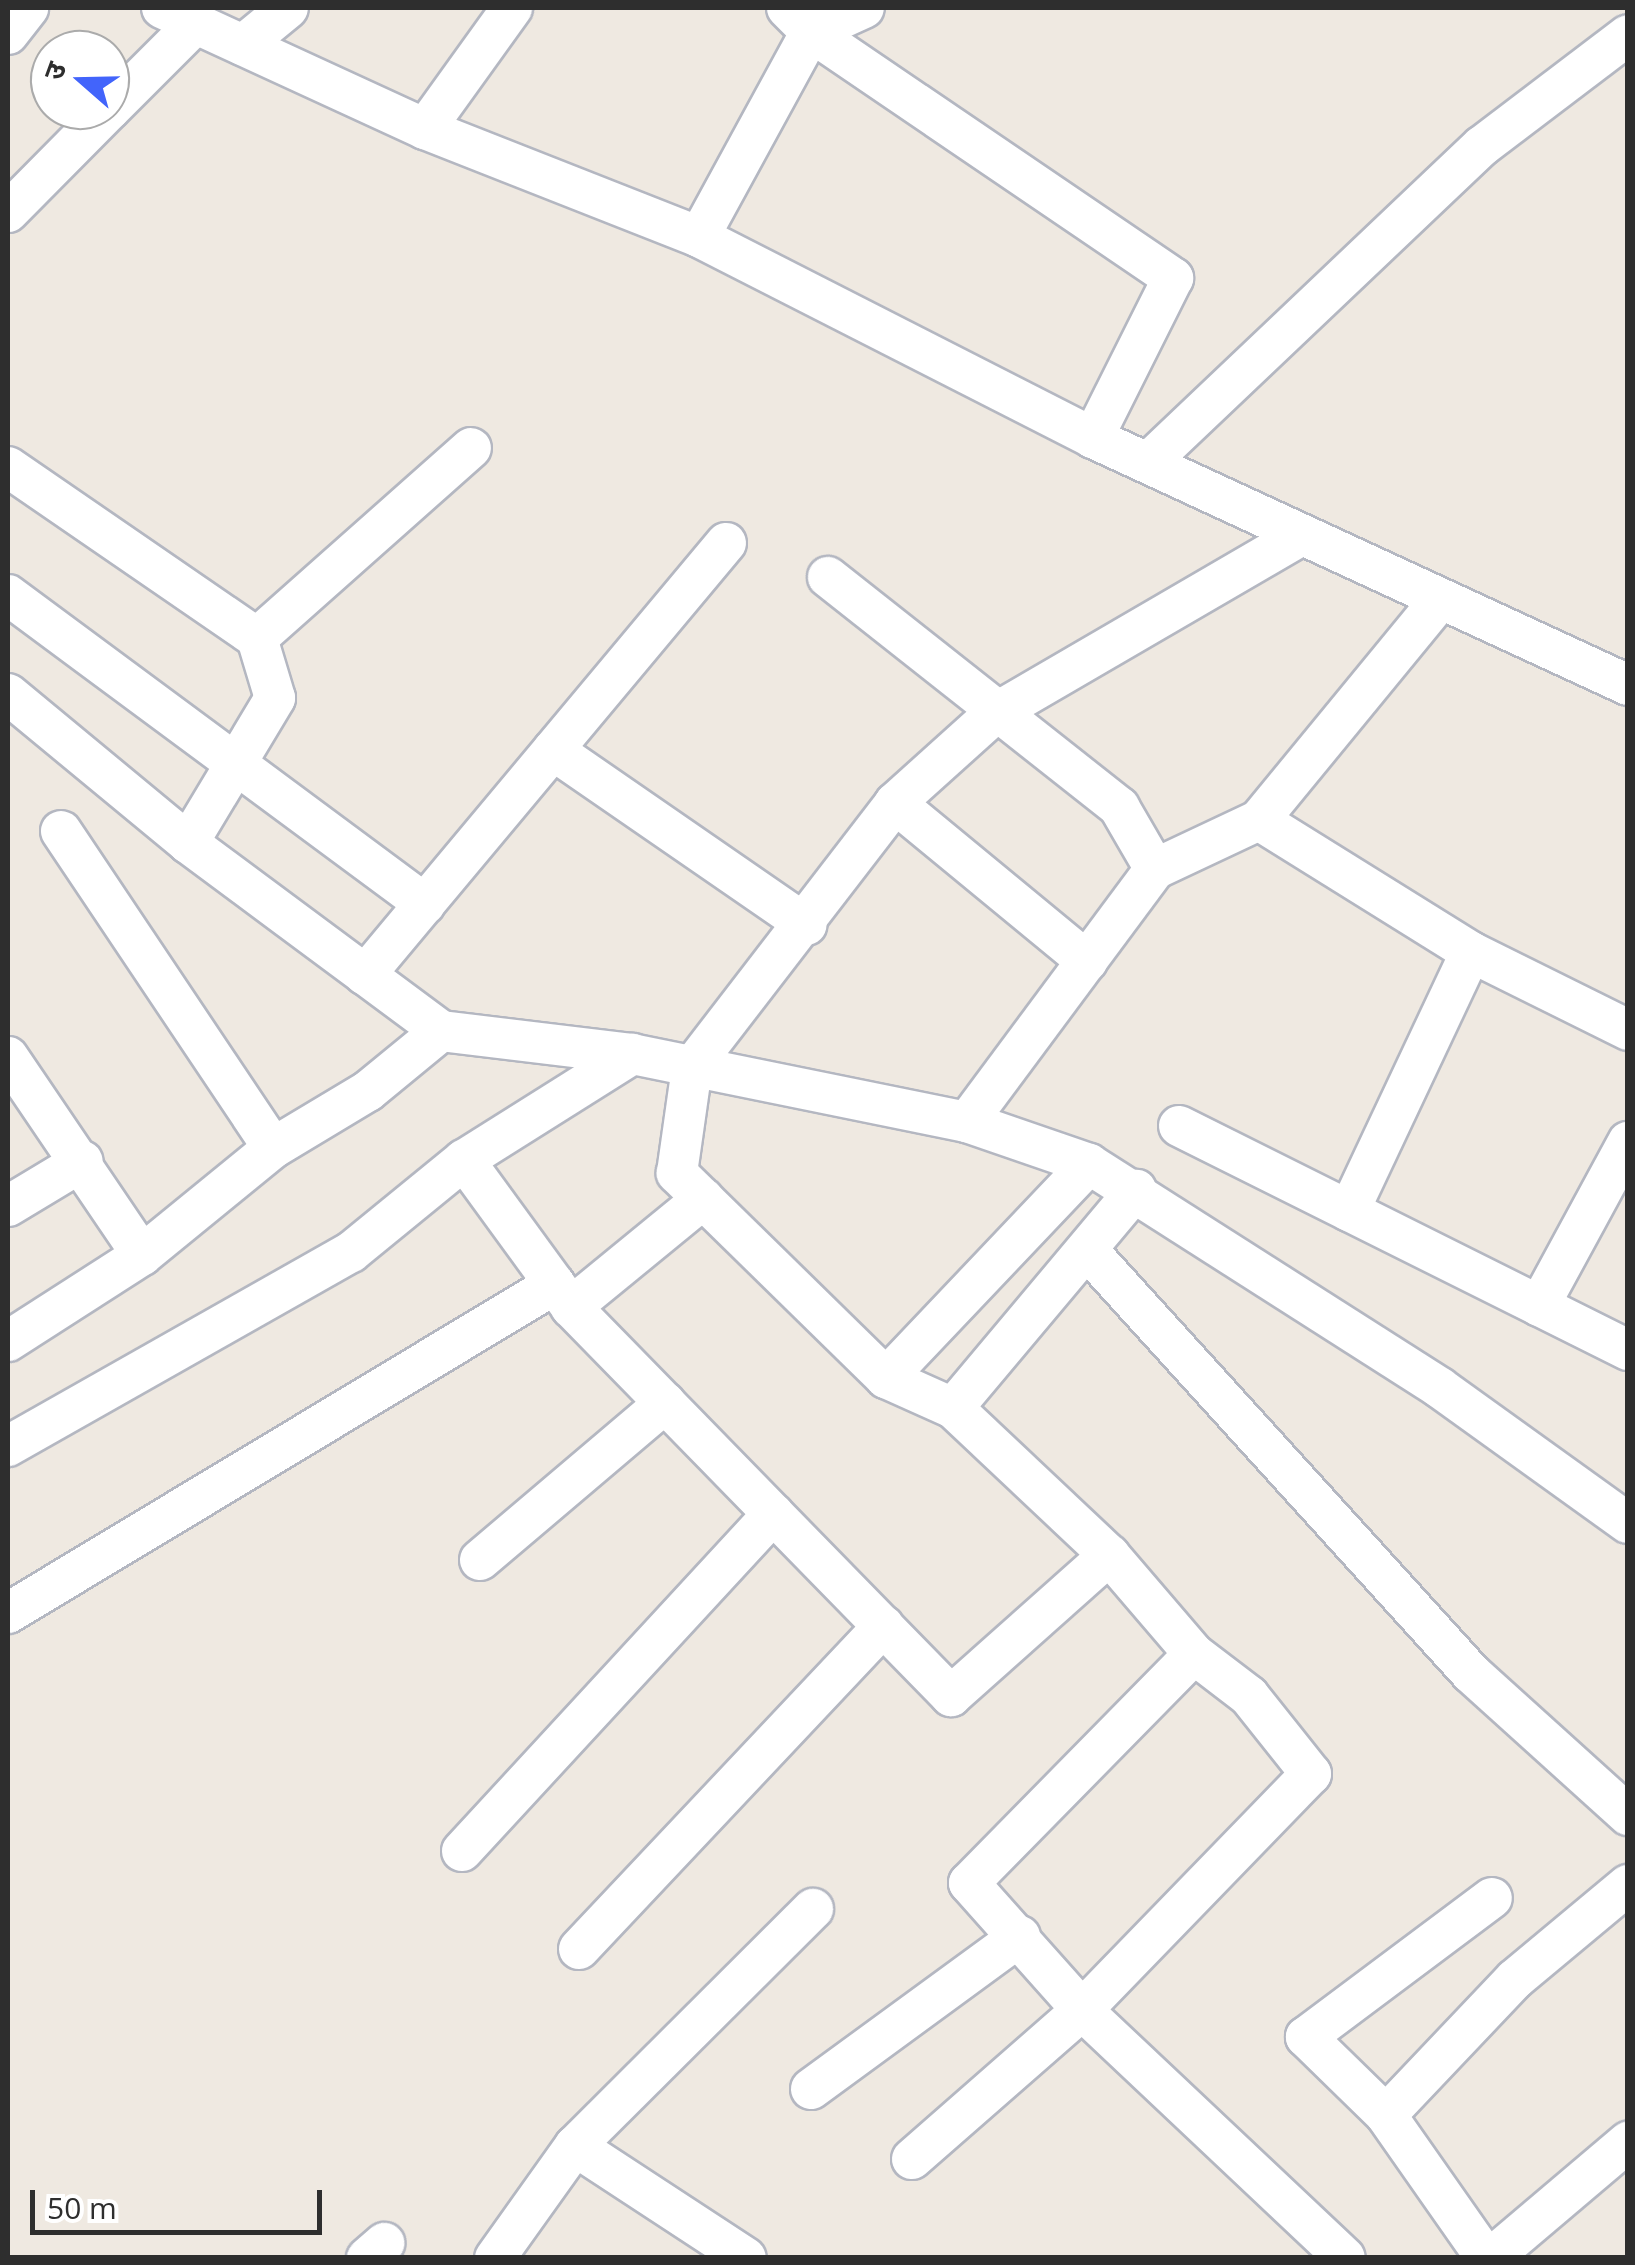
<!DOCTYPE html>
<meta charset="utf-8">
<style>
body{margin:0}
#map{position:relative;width:1635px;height:2265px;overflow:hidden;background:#efe9e1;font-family:"Open Sans","Noto Sans Devanagari",sans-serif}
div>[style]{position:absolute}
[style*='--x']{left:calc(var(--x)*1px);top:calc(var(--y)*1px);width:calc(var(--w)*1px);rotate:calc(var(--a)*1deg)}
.roads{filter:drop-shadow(2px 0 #b4b7c1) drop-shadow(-2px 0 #b4b7c1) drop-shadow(0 2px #b4b7c1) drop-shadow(0 -2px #b4b7c1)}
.street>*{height:40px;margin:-20px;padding:0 20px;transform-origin:20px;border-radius:20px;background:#fff}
span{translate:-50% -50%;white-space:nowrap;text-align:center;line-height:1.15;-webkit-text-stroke:8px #fff;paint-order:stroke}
.frame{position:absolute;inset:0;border:10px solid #2e2e2e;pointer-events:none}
.north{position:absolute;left:30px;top:30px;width:100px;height:100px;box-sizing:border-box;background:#fff;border:2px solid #ababab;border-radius:50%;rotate:290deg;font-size:28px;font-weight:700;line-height:40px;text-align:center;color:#2e2e2e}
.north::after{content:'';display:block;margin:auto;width:35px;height:45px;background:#4264fb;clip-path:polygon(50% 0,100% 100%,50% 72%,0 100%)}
.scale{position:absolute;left:30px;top:2190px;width:292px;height:45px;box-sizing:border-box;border:5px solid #2e2e2e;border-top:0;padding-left:12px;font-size:30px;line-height:35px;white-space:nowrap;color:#2e2e2e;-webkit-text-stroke:8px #fff;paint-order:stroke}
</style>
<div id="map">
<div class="roads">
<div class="street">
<i style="--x:162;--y:8;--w:289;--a:24.7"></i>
<i style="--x:425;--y:129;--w:295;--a:21.5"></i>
<i style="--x:699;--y:237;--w:442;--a:27"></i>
<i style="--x:1093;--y:438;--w:589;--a:24.78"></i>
<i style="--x:787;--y:8;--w:34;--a:45"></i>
<i style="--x:811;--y:32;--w:58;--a:-24.4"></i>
<i style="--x:8;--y:34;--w:33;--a:-52"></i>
<i style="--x:243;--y:45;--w:58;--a:-39.4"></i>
<i style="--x:110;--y:109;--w:122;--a:-45"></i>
<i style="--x:425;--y:129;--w:149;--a:-54.3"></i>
<i style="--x:8;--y:212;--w:144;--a:-45.3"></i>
<i style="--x:699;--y:237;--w:234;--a:-61.4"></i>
<i style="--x:811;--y:32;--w:438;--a:34.2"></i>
<i style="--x:1173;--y:278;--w:179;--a:116.6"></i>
<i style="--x:1152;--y:459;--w:455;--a:-43.5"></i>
<i style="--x:1482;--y:146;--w:183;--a:-37.2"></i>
<i style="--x:8;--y:467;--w:302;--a:34.5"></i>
<i style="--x:828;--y:577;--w:371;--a:38.3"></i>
<i style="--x:1119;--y:807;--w:72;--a:59.9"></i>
<i style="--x:8;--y:595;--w:519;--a:36.54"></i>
<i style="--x:8;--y:694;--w:234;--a:39.6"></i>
<i style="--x:188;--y:843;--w:315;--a:36.6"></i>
<i style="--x:441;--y:1031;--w:192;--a:6.9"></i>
<i style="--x:632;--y:1054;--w:342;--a:11.5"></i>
<i style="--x:967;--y:1122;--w:129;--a:19"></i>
<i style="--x:1089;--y:1164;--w:416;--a:32.5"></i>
<i style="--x:1440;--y:1388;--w:231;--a:35.7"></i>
<i style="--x:553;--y:750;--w:308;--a:34.6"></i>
<i style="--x:895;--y:803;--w:249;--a:39.5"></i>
<i style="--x:1259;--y:820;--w:250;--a:31.9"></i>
<i style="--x:1471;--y:952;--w:175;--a:26.4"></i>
<i style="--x:61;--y:831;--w:381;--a:56.2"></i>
<i style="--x:188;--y:843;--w:169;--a:-59"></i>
<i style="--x:275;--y:698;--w:63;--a:-106.7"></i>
<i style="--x:257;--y:638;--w:286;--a:-41.6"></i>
<i style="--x:365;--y:975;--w:563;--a:-50.12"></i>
<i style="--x:8;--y:1057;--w:239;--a:55.9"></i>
<i style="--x:967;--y:1122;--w:315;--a:-53.4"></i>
<i style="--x:1155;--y:869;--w:115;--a:-25.2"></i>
<i style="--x:1259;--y:820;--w:282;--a:-50.6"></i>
<i style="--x:1179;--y:1126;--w:502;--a:26.51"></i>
<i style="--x:464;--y:1160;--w:182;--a:53.9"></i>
<i style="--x:571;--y:1307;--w:544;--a:45.67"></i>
<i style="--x:951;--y:1696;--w:212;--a:-41.7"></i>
<i style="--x:8;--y:1206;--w:87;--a:-31"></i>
<i style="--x:1349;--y:1211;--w:286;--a:-64.8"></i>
<i style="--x:1089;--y:1252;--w:568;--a:47.78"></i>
<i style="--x:1471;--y:1673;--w:212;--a:42.1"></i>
<i style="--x:1539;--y:1306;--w:187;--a:-61.5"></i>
<i style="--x:571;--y:1307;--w:171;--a:-39.3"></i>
<i style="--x:8;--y:1341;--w:159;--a:-32.7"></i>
<i style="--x:142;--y:1255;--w:169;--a:-39.2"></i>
<i style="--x:273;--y:1148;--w:111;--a:-31"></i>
<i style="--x:368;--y:1091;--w:94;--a:-39.4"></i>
<i style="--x:886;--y:1378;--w:295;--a:-46.5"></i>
<i style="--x:953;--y:1408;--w:285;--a:-50"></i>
<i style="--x:8;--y:1446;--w:394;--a:-29.5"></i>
<i style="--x:351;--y:1252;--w:146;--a:-39.2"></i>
<i style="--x:464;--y:1160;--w:199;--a:-32.2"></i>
<i style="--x:480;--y:1560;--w:243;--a:-40.3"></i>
<i style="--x:8;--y:1613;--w:638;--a:-31.03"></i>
<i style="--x:1194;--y:1654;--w:321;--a:134.5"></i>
<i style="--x:969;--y:1883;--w:170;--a:48.3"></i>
<i style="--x:1082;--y:2010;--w:361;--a:43.3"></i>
<i style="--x:462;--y:1851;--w:459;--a:-47.3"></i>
<i style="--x:579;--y:1949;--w:444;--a:-46.7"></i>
<i style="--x:811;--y:2089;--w:259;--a:-36.2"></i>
<i style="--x:1386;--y:2115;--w:112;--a:-135.7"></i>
<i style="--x:1306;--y:2037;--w:232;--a:-36.8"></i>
<i style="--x:575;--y:2146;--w:204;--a:33.2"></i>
<i style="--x:912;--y:2159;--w:226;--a:-41.2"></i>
<i style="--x:1082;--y:2010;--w:329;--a:-45.9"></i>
<i style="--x:1311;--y:1774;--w:100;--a:-128.5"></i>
<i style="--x:1249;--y:1696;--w:69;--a:-142.6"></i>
<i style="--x:1194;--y:1654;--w:130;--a:-130.6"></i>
<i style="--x:1109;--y:1555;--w:214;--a:-136.7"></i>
<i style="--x:953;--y:1408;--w:73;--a:-155.9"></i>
<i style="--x:886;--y:1378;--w:293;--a:-135.6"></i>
<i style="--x:677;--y:1173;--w:107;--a:-81.9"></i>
<i style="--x:692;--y:1067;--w:333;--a:-52.4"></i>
<i style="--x:895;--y:803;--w:133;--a:-42"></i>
<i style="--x:994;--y:714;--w:352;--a:-30.2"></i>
<i style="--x:367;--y:2258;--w:23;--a:-41"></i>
<i style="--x:495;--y:2258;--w:138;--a:-54.5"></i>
<i style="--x:575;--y:2146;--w:336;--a:-44.9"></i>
<i style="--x:1486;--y:2258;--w:174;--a:-125"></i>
<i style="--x:1386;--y:2115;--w:187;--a:-46.5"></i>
<i style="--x:1515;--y:1979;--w:147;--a:-39.8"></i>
<i style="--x:1491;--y:2258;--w:180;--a:-40.3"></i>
</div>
</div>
<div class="frame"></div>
<div class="north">उ</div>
<div class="scale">50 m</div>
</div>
